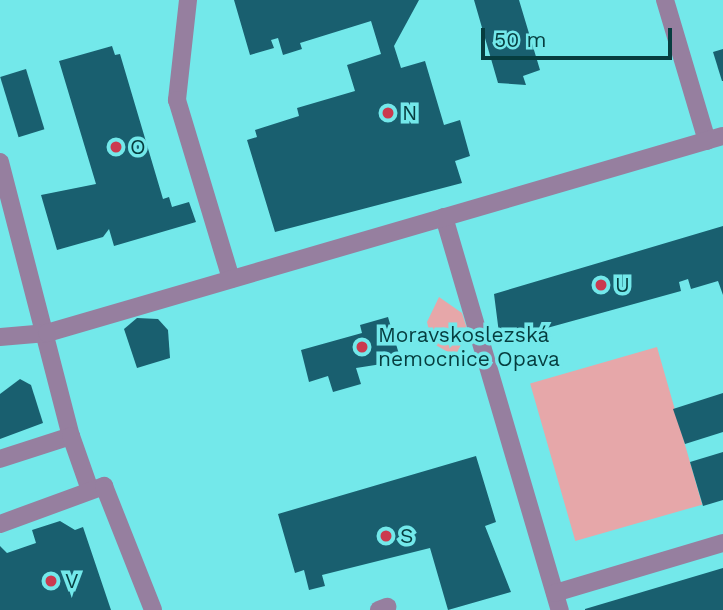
<!DOCTYPE html>
<meta charset="utf-8">
<style>
body{margin:0}
#map{position:relative;width:723px;height:610px;overflow:hidden;background:#73e8ea;font-family:"Work Sans",sans-serif}
div>[style]{position:absolute}
[style*='--x']{left:calc(var(--x)*1px);top:calc(var(--y)*1px);width:calc(var(--w)*1px);rotate:calc(var(--a)*1deg)}
.green>*{inset:0;background:#e6a7a9;transform-origin:0 0}
.building>*{inset:0;background:#195f6f;transform-origin:0 0}
.minor>*{height:18px;margin:-9px;padding:0 9px;transform-origin:9px;border-radius:9px;background:#967f9f}
.dots>*{width:19px;height:19px;translate:-50% -50%;box-sizing:border-box;border:4px solid #73e8ea;border-radius:50%}
span{translate:-50% -50%;white-space:nowrap;text-align:center;line-height:1.15;-webkit-text-stroke:7px #73e8ea;paint-order:stroke}
.poi-label{font-size:21px;color:#063d3f}
.left{translate:0 -50%;text-align:left}
.scale{position:absolute;left:481px;top:28px;width:191px;height:32px;box-sizing:border-box;border:4px solid #063d3f;border-top:0;padding-left:9px;font-size:21px;line-height:24px;white-space:nowrap;color:#063d3f;-webkit-text-stroke:5px #73e8ea;paint-order:stroke}
</style>
<div id="map">
<div class="green">
<i style="clip-path:polygon(439px 297px,462px 313px,468px 332px,455px 356px,432px 343px,427px 322px)"></i>
<i style="left:657px;top:347px;width:164px;height:132px;rotate:74deg"></i>
</div>
<div class="building">
<i style="clip-path:polygon(234px 0,419px 0,394px 46px,401px 68px,425px 61px,444px 125px,460px 120px,470px 156px,455px 161px,462px 183px,275px 232px,247px 140px,257px 137px,255px 130px,299px 116px,297px 108px,355px 91px,347px 65px,381px 54px,371px 21px,300px 43px,302px 49px,283px 55px,278px 38px,271px 40px,274px 48px,250px 55px)"></i>
<i style="clip-path:polygon(474px 0,519px 0,540px 70px,523px 76px,526px 85px,498px 83px)"></i>
<i style="clip-path:polygon(112px 46px,115px 55px,120px 54px,163px 199px,169px 197px,172px 207px,189px 202px,196px 222px,114px 246px,109px 229px,103px 237px,57px 250px,41px 195px,96px 184px,59px 61px)"></i>
<i style="clip-path:polygon(723px 49px,723px 81px,722px 81px,713px 52px)"></i>
<i style="left:26px;top:69px;width:63px;height:27px;rotate:73deg"></i>
<i style="clip-path:polygon(723px 226px,723px 295px,718px 281px,691px 289px,688px 279px,679px 282px,681px 291px,500px 341px,494px 294px)"></i>
<i style="clip-path:polygon(388px 317px,401px 361px,356px 368px,361px 384px,333px 392px,328px 376px,309px 382px,301px 350px,362px 333px,360px 325px)"></i>
<i style="clip-path:polygon(137px 318px,158px 319px,168px 330px,170px 358px,137px 368px,124px 329px)"></i>
<i style="clip-path:polygon(20px 379px,31px 385px,43px 423px,0 439px,0 394px)"></i>
<i style="clip-path:polygon(723px 393px,723px 432px,685px 444px,673px 409px)"></i>
<i style="clip-path:polygon(723px 452px,723px 500px,703px 506px,690px 462px)"></i>
<i style="clip-path:polygon(476px 456px,496px 522px,485px 526px,511px 592px,448px 610px,430px 548px,322px 575px,325px 586px,309px 590px,304px 570px,295px 573px,278px 514px)"></i>
<i style="clip-path:polygon(60px 521px,75px 530px,83px 527px,111px 610px,0 610px,0 546px,7px 553px,36px 543px,32px 530px)"></i>
<i style="clip-path:polygon(723px 568px,723px 610px,585px 610px,585px 609px)"></i>
</div>
<div class="minor">
<i style="--x:188;--y:0;--w:101;--a:96.3"></i>
<i style="--x:177;--y:100;--w:187;--a:73.2"></i>
<i style="--x:665;--y:0;--w:147;--a:73.4"></i>
<i style="--x:0;--y:162;--w:283;--a:75.5"></i>
<i style="--x:71;--y:436;--w:75;--a:162.1"></i>
<i style="--x:444;--y:217;--w:410;--a:73.6"></i>
<i style="--x:0;--y:337;--w:47;--a:-4.9"></i>
<i style="--x:47;--y:333;--w:704;--a:-16.25"></i>
<i style="--x:71;--y:436;--w:57;--a:70.6"></i>
<i style="--x:0;--y:524;--w:111;--a:-20.1"></i>
<i style="--x:104;--y:486;--w:133;--a:68.4"></i>
<i style="--x:555;--y:593;--w:175;--a:-16.6"></i>
<i style="--x:379;--y:610;--w:9;--a:-21"></i>
</div>
<div class="dots">
<i style="left:388px;top:113px;background:#cb3a4f"></i>
<i style="left:116px;top:147px;background:#cb3a4f"></i>
<i style="left:601px;top:285px;background:#cb3a4f"></i>
<i style="left:362px;top:347px;background:#cb3a4f"></i>
<i style="left:386px;top:536px;background:#cb3a4f"></i>
<i style="left:51px;top:581px;background:#cb3a4f"></i>
</div>
<div class="poi-label">
<span class="left" style="left:402px;top:113px">N</span>
<span class="left" style="left:130px;top:147px">O</span>
<span class="left" style="left:615px;top:285px">U</span>
<span class="left" style="left:378px;top:347px">Moravskoslezská<br>nemocnice Opava</span>
<span class="left" style="left:400px;top:536px">S</span>
<span class="left" style="left:65px;top:581px">V</span>
</div>
<div class="scale">50 m</div>
</div>
